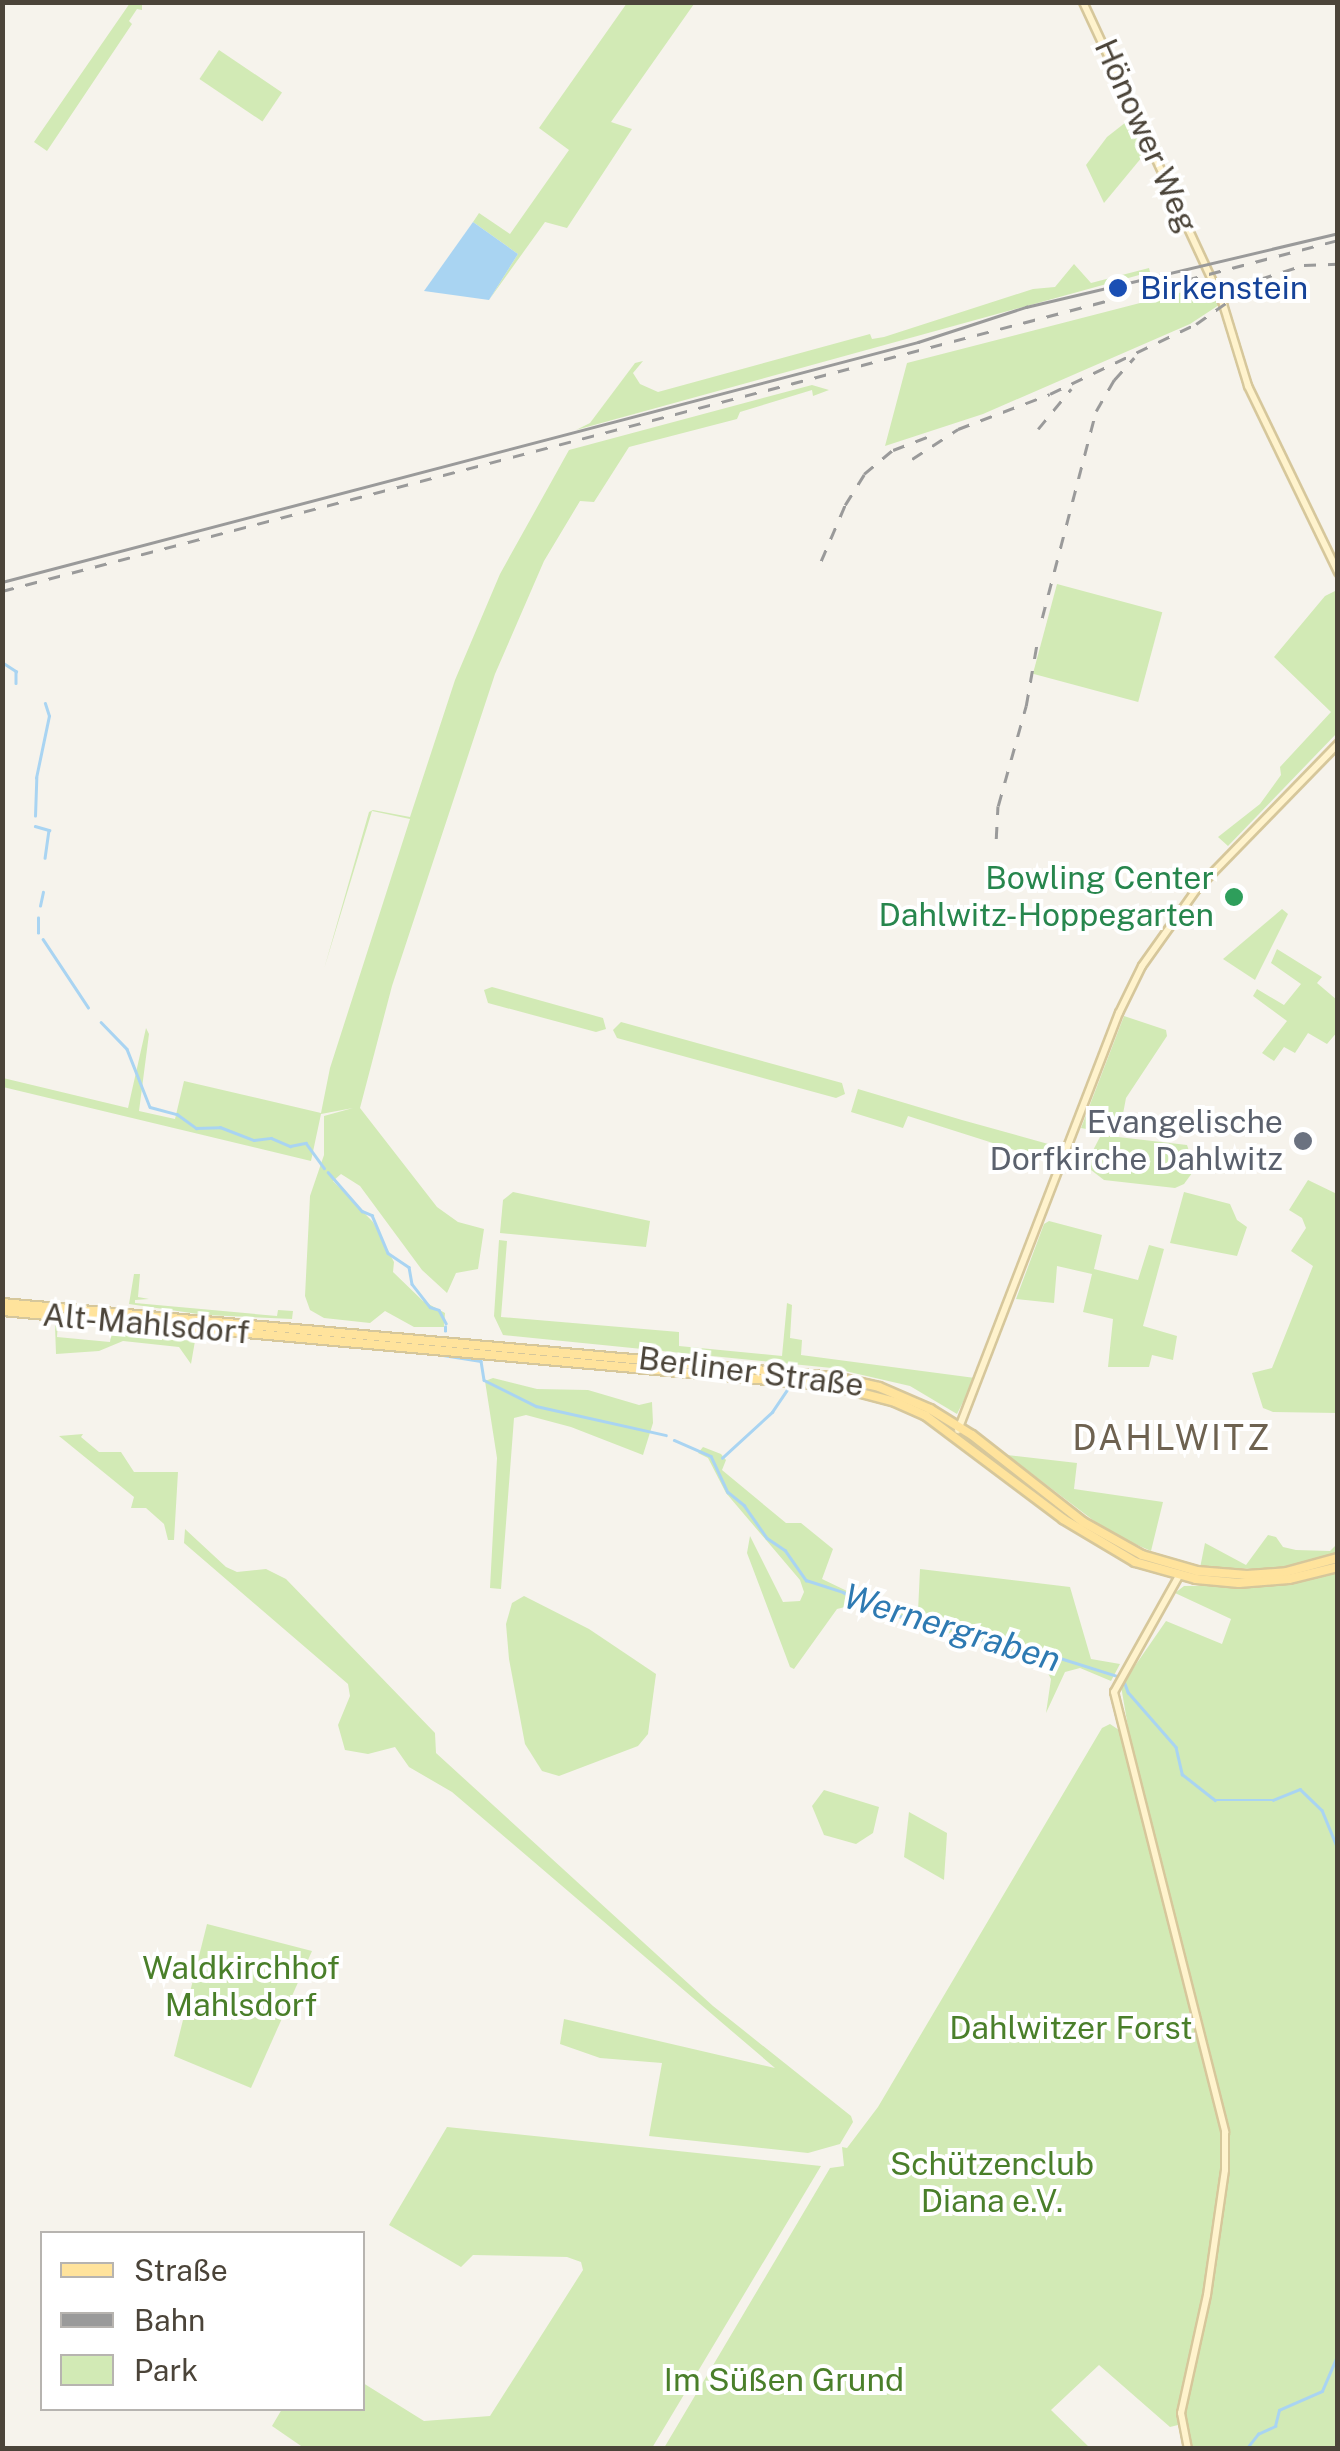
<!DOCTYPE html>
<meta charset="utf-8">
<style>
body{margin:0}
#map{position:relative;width:1340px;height:2451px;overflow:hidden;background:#f6f3ec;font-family:"Public Sans",sans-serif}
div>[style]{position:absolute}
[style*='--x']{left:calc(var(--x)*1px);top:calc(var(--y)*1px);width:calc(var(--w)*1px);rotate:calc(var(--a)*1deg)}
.green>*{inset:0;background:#d2eab5;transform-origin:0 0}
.water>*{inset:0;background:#a9d4f2}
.stream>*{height:2.5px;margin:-1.25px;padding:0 1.25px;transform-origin:1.25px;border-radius:1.25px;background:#a9d4f2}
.roads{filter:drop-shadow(2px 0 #d6c79b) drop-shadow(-2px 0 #d6c79b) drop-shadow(0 2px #d6c79b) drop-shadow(0 -2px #d6c79b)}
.secondary>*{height:6px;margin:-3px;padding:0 3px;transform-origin:3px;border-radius:3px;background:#fff3cd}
.primary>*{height:8px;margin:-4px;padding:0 4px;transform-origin:4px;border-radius:4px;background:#ffe39c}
.tram>*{height:2.5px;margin:-1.25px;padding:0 1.25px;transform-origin:1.25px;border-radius:1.25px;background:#9a9a9a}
.rail>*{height:2.5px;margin-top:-1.25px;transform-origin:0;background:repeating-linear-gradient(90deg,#9a9a9a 0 12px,transparent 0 24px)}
.dots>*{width:28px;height:28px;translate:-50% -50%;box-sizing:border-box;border:5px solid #fff;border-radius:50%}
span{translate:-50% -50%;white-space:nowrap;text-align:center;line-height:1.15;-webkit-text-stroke:8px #fff;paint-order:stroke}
.street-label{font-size:32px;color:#4b4439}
.transit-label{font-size:32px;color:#164399}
.left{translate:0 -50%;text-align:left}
.leisure-label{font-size:32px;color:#27864d}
.right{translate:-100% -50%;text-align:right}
.worship-label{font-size:32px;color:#5b616d}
.park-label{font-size:32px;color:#4a7f2a}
.neighbourhood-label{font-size:35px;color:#6e6250;letter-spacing:2.5px}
.water-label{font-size:35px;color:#2e7ab2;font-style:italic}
.frame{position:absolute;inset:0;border:5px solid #4b4439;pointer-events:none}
.legend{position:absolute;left:40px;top:2231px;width:325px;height:180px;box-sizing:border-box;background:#fff;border:2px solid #b7b4b0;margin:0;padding:12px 18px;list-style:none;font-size:30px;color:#4b4439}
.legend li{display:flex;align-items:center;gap:20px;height:50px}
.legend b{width:50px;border:2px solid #b7b4b0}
</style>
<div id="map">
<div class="green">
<i style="clip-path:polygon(130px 3px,142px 4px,142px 10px,137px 9px,129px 21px,132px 24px,47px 151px,34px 142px)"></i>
<i style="clip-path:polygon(627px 3px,694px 4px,611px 122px,632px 129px,567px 228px,545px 222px,489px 300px,518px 254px,473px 222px,479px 213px,510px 234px,569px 150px,539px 128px)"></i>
<i style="left:219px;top:50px;width:76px;height:35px;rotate:34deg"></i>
<i style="clip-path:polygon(1135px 115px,1147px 151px,1104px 203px,1086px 165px,1107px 137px)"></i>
<i style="clip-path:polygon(1074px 264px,1091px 283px,1149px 268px,1150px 272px,576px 430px,590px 423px,635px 363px,643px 361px,633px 373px,640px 384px,658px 392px,870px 334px,872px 339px,884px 337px,1033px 289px,1055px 287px)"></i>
<i style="clip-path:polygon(1211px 285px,1219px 305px,1190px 324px,983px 414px,885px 446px,907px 363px,1206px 286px,1215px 298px)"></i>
<i style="clip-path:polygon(812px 385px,829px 390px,813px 396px,812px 390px,740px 412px,737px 419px,629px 447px,594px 502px,580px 501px,544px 561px,495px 674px,392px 986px,360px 1108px,437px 1207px,458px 1222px,484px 1229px,478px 1269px,456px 1273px,447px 1293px,422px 1270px,360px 1186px,341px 1174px,333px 1181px,373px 1222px,394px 1262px,393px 1272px,423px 1301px,445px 1313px,444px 1327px,414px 1327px,385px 1311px,370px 1323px,324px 1318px,310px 1310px,305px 1296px,310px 1196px,324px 1155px,324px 1116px,353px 1108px,321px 1114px,311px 1161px,3px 1087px,3px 1078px,128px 1108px,146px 1028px,149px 1034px,139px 1111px,175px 1119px,184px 1081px,321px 1113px,330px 1068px,410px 819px,372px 811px,324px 969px,369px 812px,373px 810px,410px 817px,455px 680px,500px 574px,569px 450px)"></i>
<i style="left:1057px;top:584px;width:109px;height:93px;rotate:15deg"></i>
<i style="clip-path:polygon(1337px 590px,1337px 733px,1228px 846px,1218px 837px,1260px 804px,1281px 775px,1280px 767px,1331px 712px,1274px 657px,1325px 596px)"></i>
<i style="clip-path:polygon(1282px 909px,1288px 914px,1255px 980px,1223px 959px)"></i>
<i style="clip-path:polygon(1277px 949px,1322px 977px,1317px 983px,1337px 1000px,1338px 1031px,1327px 1044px,1308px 1033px,1295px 1053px,1284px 1047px,1274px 1061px,1262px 1053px,1287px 1021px,1253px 996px,1257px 989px,1284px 1005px,1301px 984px,1271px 963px)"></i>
<i style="clip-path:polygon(492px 987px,603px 1018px,606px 1029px,596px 1032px,488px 1003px,484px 990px)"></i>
<i style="clip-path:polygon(1124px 1016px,1166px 1030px,1167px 1036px,1126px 1098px,1119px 1135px,1081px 1128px)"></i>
<i style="clip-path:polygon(621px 1022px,842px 1083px,845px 1094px,836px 1098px,617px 1038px,613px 1030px)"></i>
<i style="clip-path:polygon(858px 1089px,962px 1120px,1059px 1147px,1053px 1162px,908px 1116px,903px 1128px,851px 1112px)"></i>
<i style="clip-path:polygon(1101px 1135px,1187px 1145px,1195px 1169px,1184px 1184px,1175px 1188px,1104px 1180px,1091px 1170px,1088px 1160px)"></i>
<i style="clip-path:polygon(1308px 1180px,1337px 1194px,1337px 1413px,1273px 1412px,1263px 1408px,1252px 1373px,1272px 1368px,1313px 1266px,1291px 1251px,1306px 1228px,1302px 1218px,1289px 1210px)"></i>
<i style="clip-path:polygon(513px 1192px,650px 1221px,646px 1247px,500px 1233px,503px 1200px)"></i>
<i style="clip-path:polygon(1184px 1192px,1230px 1204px,1237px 1220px,1247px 1227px,1237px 1256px,1170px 1243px)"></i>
<i style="clip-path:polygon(1049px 1221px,1102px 1235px,1094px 1269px,1138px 1280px,1149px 1245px,1164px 1249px,1143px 1326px,1177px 1336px,1173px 1360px,1152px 1355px,1149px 1367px,1108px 1367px,1113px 1319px,1083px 1312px,1092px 1274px,1057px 1266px,1054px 1303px,1016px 1299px,1044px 1224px)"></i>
<i style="clip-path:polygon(499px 1240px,507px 1241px,501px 1317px,679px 1332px,679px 1346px,782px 1356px,787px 1303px,792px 1305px,790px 1338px,802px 1340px,801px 1355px,975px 1378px,957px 1414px,910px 1386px,832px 1368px,503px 1335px,494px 1316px)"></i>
<i style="clip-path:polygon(134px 1274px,140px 1274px,138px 1297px,149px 1299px,135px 1300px,135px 1303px,277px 1316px,278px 1310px,293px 1311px,292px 1319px,205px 1315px,129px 1304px)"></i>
<i style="clip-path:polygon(60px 1320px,196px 1330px,196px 1334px,58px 1323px,57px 1337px,110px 1342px,111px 1334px,195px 1341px,191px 1364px,179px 1347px,123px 1341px,99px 1351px,56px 1354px,55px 1326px)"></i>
<i style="clip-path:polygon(493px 1378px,537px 1389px,588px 1390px,639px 1405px,652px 1402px,653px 1423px,643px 1455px,571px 1427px,526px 1415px,514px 1418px,501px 1589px,490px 1588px,497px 1458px,485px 1381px)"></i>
<i style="clip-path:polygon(83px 1434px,81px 1437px,99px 1452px,121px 1452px,134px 1472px,178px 1472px,174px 1540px,168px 1540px,164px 1524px,146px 1508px,131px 1508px,134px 1497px,59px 1436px)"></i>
<i style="clip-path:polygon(703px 1447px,721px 1454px,726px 1460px,722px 1470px,786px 1523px,801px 1523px,833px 1549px,822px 1579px,872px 1603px,918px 1612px,920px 1569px,1070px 1587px,1091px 1659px,1120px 1664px,1111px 1681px,1080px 1668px,1065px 1672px,1046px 1713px,1051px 1679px,1041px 1660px,853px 1605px,837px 1609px,794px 1669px,790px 1667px,747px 1553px,750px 1536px,783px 1602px,800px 1601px,804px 1592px,800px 1580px,726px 1493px,708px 1458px,698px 1453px)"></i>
<i style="clip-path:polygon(1007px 1455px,1077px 1463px,1074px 1489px,1163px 1502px,1151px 1551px,1110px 1533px)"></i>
<i style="clip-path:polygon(185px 1529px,226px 1567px,237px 1572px,266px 1569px,286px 1579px,435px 1733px,436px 1753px,713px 2006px,851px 2116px,853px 2122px,840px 2144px,808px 2153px,649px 2136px,662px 2063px,600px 2058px,560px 2044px,564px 2019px,775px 2068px,452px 1792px,409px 1767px,395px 1747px,368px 1754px,345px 1750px,338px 1725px,350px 1696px,348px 1684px,184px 1543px)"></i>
<i style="clip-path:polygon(1268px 1535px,1276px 1537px,1283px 1547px,1296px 1550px,1330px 1551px,1337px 1544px,1337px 1554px,1276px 1569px,1200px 1568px,1205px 1543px,1246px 1565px)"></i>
<i style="clip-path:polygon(1337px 1570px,1337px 2448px,1190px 2448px,1182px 2423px,1226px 2177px,1226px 2127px,1124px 1729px,1128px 1727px,1121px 1686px,1166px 1621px,1222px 1644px,1231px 1619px,1175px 1593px,1184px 1586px,1269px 1585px)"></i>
<i style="clip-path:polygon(524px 1596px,589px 1629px,656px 1674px,648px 1734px,638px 1746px,559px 1776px,542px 1771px,525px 1744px,509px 1659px,506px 1624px,512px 1603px)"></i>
<i style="clip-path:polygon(1110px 1724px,1119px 1730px,1222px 2125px,1222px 2171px,1204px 2301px,1178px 2425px,1170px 2427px,1099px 2365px,1051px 2410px,1090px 2448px,664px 2448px,830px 2168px,844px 2166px,842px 2147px,847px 2148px,878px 2107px,1102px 1728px)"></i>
<i style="clip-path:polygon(824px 1790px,879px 1807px,873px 1833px,856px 1844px,824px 1835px,812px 1806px)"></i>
<i style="clip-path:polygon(909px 1812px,947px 1833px,944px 1880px,904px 1857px)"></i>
<i style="clip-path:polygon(207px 1924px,312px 1951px,251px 2088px,174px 2056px)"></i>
<i style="clip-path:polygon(447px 2127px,821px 2166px,652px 2448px,304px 2448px,272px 2426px,282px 2409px,362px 2408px,363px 2383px,424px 2421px,490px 2416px,583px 2270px,581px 2262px,567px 2257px,473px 2255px,461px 2267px,389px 2225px)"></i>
</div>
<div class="water">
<i style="clip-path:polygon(473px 222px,518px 254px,489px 300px,424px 291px)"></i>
</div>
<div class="stream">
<i style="--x:2;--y:662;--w:17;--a:33"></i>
<i style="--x:16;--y:671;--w:12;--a:90"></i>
<i style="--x:35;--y:816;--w:38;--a:-88"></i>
<i style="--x:36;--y:778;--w:63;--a:-78.2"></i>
<i style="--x:49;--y:716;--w:13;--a:-108"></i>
<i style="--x:35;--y:826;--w:15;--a:16"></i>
<i style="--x:49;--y:830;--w:28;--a:98"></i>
<i style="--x:40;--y:906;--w:14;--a:-78"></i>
<i style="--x:38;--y:933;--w:15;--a:-90"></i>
<i style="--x:43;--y:939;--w:82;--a:56.5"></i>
<i style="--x:101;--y:1022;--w:37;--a:46"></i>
<i style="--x:127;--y:1049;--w:62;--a:68.4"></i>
<i style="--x:150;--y:1107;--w:28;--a:15"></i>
<i style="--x:177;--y:1114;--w:24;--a:36"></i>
<i style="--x:196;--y:1128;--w:24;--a:-2"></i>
<i style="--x:220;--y:1127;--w:36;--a:21"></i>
<i style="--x:254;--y:1140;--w:17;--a:-7"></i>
<i style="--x:271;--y:1138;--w:21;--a:23"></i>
<i style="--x:290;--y:1146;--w:16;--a:-11"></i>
<i style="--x:306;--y:1143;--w:31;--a:54"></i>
<i style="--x:328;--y:1172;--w:52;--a:48.9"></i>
<i style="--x:362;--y:1211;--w:11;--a:22"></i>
<i style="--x:372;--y:1215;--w:41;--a:67.2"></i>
<i style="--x:388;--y:1253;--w:25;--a:34"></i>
<i style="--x:409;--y:1267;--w:17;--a:80"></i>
<i style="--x:412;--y:1284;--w:29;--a:52"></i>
<i style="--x:430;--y:1307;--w:9;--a:18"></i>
<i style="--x:439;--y:1310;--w:15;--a:62"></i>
<i style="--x:445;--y:1331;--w:4;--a:-90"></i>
<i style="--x:443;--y:1355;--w:38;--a:9"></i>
<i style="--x:481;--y:1361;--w:19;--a:81"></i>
<i style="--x:484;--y:1380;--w:58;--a:26.6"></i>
<i style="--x:536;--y:1406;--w:133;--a:12.6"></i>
<i style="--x:674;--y:1440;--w:40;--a:23.4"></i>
<i style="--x:711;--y:1456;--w:40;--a:65"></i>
<i style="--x:728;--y:1492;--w:21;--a:39"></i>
<i style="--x:744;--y:1505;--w:40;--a:55.1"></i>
<i style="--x:767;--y:1538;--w:22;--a:34"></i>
<i style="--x:785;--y:1550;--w:37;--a:55"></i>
<i style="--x:806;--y:1580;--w:39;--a:18"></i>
<i style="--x:843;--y:1592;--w:39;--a:31"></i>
<i style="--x:876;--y:1612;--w:61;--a:9.5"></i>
<i style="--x:936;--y:1622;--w:79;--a:21.7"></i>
<i style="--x:1009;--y:1651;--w:51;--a:7.8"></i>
<i style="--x:1060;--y:1658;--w:60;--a:17.5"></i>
<i style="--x:722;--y:1458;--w:68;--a:-42.6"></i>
<i style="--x:772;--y:1412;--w:27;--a:-56"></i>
<i style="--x:1124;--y:1681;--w:12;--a:70"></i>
<i style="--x:1128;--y:1692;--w:73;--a:48.9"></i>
<i style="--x:1176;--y:1747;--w:28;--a:77"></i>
<i style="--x:1182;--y:1774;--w:42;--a:38.2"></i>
<i style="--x:1215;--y:1800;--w:58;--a:0"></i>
<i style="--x:1273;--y:1800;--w:29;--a:-22"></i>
<i style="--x:1300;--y:1789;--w:30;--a:44"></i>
<i style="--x:1322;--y:1810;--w:42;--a:67.7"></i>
<i style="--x:1247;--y:2448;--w:18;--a:-52"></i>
<i style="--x:1258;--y:2434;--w:19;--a:-25"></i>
<i style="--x:1275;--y:2426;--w:16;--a:-76"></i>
<i style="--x:1279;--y:2410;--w:47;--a:-23.8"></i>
<i style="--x:1322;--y:2391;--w:40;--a:-66.6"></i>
</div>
<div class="roads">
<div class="secondary">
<i style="--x:1083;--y:2;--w:333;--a:65.1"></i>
<i style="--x:1223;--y:304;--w:86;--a:73"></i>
<i style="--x:1248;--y:386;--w:207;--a:64.2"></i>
<i style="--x:958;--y:1430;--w:447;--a:-68.9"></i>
<i style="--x:1119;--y:1013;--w:52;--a:-63.9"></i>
<i style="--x:1142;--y:966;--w:93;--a:-54.6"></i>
<i style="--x:1196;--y:890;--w:204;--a:-45.8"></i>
<i style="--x:1180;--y:1574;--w:135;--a:119.2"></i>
<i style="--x:1114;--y:1692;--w:454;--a:75.8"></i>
<i style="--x:1225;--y:2132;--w:38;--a:90"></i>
<i style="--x:1225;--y:2170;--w:126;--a:98.2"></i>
<i style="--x:1207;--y:2295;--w:121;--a:102.4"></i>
<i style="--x:1181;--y:2413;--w:36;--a:79"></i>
</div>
<div class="primary">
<i style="--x:2;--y:1303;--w:836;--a:5.08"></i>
<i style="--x:835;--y:1377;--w:45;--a:12.8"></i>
<i style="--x:879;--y:1387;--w:56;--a:23.3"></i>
<i style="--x:930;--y:1409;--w:49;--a:31.8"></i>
<i style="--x:972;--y:1435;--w:141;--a:38.1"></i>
<i style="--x:1083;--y:1522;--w:68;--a:29.2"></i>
<i style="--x:1142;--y:1555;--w:57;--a:16.2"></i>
<i style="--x:1197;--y:1571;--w:50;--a:4.6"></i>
<i style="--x:1247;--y:1575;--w:39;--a:-4"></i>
<i style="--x:1286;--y:1572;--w:54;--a:-15.1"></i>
<i style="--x:2;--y:1311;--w:835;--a:5.15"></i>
<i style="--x:834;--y:1386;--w:63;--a:14.7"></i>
<i style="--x:895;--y:1402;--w:34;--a:24"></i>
<i style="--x:926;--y:1416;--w:171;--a:36.9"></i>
<i style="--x:1063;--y:1519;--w:84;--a:30.8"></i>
<i style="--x:1135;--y:1562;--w:63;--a:15.6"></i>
<i style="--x:1196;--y:1579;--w:43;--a:5.3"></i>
<i style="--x:1239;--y:1583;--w:50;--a:-4.6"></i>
<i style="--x:1289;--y:1579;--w:50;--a:-13.8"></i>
</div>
</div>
<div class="tram">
<i style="--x:2;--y:582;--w:947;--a:-14.68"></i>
<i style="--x:918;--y:342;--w:114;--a:-18"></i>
<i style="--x:1026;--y:307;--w:321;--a:-13.3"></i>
</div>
<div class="rail">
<i style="--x:1038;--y:429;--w:52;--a:-50.5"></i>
<i style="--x:912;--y:459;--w:55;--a:-33.1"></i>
<i style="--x:958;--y:429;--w:98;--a:-20.8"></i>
<i style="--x:1050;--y:394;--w:162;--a:-25.6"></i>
<i style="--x:1196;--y:324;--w:78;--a:-35.1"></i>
<i style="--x:1260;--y:279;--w:46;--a:-17.7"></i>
<i style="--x:1304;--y:265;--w:34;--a:-2"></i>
<i style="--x:821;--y:561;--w:61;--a:-66.8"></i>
<i style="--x:845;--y:505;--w:36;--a:-58"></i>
<i style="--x:864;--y:474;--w:38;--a:-40"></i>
<i style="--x:893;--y:450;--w:45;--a:-20.9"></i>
<i style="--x:2;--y:591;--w:1381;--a:-14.72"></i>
<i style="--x:1042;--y:618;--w:214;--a:-75.4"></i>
<i style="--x:1096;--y:411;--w:36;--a:-60"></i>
<i style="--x:1114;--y:380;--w:30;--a:-48"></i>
<i style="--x:996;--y:839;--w:33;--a:-87"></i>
<i style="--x:998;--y:806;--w:104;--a:-74.4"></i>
<i style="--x:1026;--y:706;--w:70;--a:-80.1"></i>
</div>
<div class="dots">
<i style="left:1118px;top:288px;background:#1a4fb4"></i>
<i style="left:1234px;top:897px;background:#2e9e5b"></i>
<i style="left:1303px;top:1141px;background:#6b7280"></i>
</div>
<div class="street-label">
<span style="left:1146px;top:136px;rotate:66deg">Hönower Weg</span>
<span style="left:146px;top:1324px;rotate:5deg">Alt-Mahlsdorf</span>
<span style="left:751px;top:1372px;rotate:7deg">Berliner Straße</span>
</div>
<div class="transit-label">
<span class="left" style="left:1140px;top:288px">Birkenstein</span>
</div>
<div class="leisure-label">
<span class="right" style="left:1214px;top:897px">Bowling Center<br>Dahlwitz-Hoppegarten</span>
</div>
<div class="worship-label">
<span class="right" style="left:1283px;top:1141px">Evangelische<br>Dorfkirche Dahlwitz</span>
</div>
<div class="park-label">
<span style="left:241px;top:1987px">Waldkirchhof<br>Mahlsdorf</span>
<span style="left:1071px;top:2028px">Dahlwitzer Forst</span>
<span style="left:992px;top:2183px">Schützenclub<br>Diana e.V.</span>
<span style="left:784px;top:2380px">Im Süßen Grund</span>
</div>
<div class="neighbourhood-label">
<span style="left:1172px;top:1438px">DAHLWITZ</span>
</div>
<div class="water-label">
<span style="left:952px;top:1628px;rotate:17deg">Wernergraben</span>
</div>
<div class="frame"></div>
<ul class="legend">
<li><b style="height:12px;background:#ffe39c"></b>Straße</li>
<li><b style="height:12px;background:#9a9a9a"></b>Bahn</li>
<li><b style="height:28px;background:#d2eab5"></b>Park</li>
</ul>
</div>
